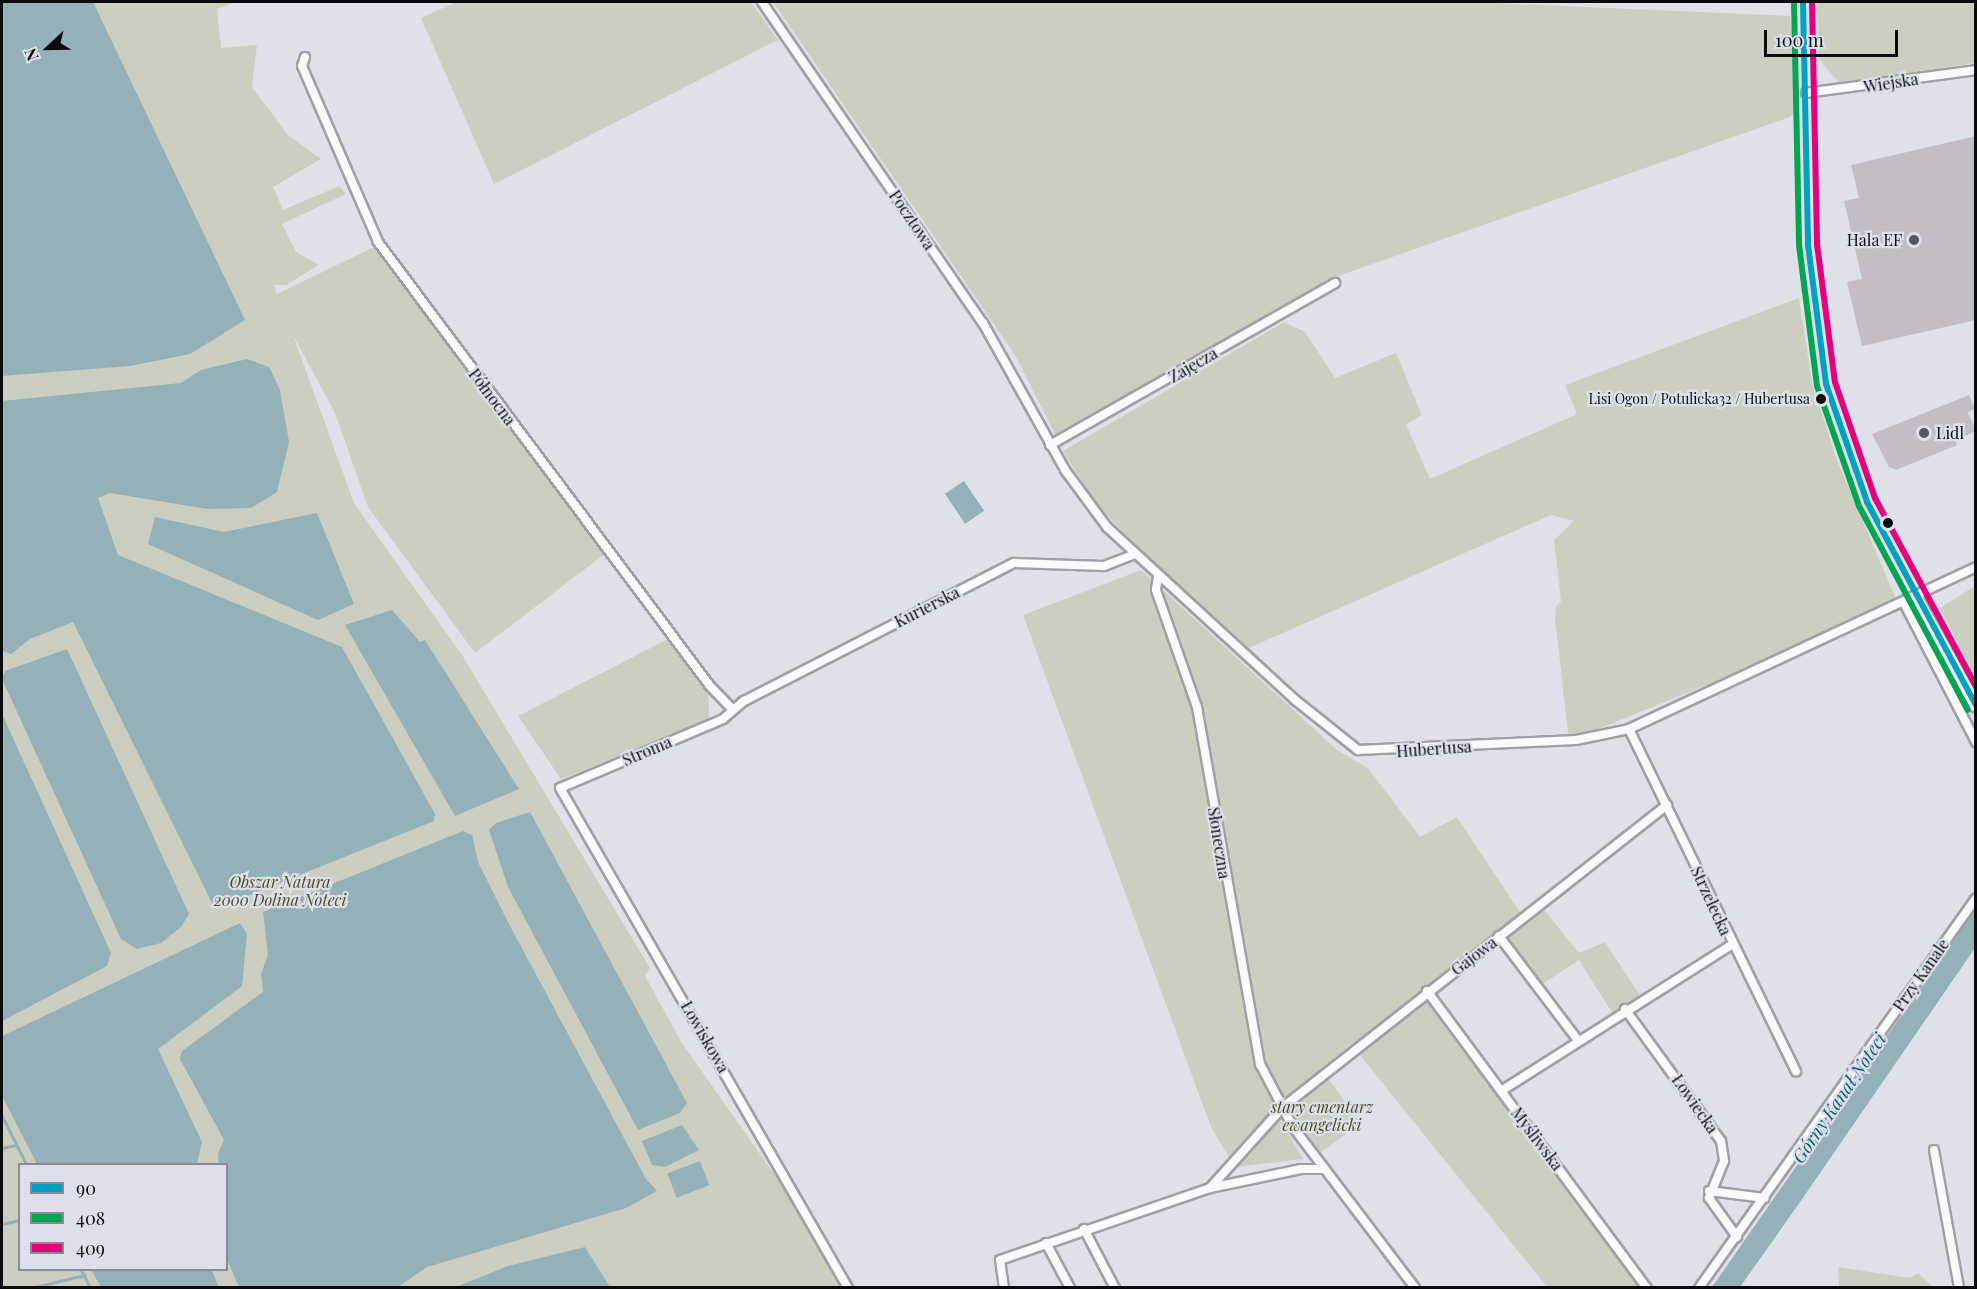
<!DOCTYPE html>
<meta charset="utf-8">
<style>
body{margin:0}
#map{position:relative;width:1977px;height:1289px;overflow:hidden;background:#e0e1e8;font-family:"Playfair Display",serif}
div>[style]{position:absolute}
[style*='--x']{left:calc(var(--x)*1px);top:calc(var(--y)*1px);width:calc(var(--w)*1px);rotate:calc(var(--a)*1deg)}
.green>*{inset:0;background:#cccfc0;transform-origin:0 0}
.water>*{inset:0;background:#94b0b8;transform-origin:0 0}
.stream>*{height:3px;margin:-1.5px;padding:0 1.5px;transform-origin:1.5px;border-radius:1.5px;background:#94b0b8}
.building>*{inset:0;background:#c3bec5}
.roads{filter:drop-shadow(2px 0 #9fa0a4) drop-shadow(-2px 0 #9fa0a4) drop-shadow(0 2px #9fa0a4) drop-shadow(0 -2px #9fa0a4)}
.street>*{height:8px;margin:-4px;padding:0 4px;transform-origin:4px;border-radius:4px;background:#fafafc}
.secondary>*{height:12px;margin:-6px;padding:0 6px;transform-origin:6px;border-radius:6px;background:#fafafc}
.bus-1>*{height:6px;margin:-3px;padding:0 3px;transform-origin:3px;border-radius:3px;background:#01a1c4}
.bus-2>*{height:6px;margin:-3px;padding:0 3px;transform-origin:3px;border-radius:3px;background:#00a651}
.bus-3>*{height:6px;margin:-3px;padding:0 3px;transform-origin:3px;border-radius:3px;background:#e5007d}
.dots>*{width:16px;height:16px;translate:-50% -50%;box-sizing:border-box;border:3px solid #dddfeb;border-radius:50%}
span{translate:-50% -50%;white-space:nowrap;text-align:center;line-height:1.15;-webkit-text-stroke:4.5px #dddfeb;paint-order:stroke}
.bus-label{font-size:14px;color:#0b0b0f}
.right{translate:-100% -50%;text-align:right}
.street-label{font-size:16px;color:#0b0b0f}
.poi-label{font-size:16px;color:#0b0b0f}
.left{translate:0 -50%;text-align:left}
.park-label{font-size:16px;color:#494e18;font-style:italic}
.water-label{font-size:18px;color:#095e6c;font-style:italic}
.frame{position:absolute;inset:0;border:3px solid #0b0b0f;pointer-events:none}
.legend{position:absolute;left:18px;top:1163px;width:210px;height:108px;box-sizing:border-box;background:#dddfeb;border:2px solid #898a93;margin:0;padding:8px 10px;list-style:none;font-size:18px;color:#0b0b0f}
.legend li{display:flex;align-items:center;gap:12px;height:30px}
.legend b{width:30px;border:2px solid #898a93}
.north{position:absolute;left:18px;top:18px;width:60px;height:60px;-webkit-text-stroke:4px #dddfeb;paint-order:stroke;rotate:248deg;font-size:16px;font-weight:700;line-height:24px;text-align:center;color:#0b0b0f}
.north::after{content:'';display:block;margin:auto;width:21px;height:27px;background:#0b0b0f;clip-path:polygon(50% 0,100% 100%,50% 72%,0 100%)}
.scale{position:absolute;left:1764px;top:30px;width:134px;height:27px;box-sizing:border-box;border:3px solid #0b0b0f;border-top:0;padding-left:8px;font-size:18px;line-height:21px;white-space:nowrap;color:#0b0b0f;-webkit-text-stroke:4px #dddfeb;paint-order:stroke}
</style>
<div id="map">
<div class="green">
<i style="clip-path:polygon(evenodd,2px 2px,235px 2px,217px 9px,221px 48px,257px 45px,252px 87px,288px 135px,321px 159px,273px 187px,283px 210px,339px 186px,346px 194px,282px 224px,296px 252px,319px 265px,286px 285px,274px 285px,277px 294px,374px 247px,606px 553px,475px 653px,368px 507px,335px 413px,293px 335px,354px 503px,464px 658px,650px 968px,645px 976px,682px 1043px,786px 1191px,846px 1287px,2px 1288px,2px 2px,20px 1164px,226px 1164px,226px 1270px,20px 1270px,20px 1164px)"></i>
<i style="clip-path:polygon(456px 2px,751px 2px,778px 40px,494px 184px,421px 18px)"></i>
<i style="clip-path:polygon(773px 2px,1471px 2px,1790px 16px,1798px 107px,1790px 117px,1327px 280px,1056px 436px,1015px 355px)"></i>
<i style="clip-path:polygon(1817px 2px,1975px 2px,1975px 63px,1839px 83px,1819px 59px)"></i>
<i style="clip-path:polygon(1799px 298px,1812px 383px,1838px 463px,1899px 606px,1569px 741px,1555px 619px,1556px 606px,1561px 602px,1554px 540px,1574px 521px,1551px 515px,1249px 648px,1141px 552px,1093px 499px,1063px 451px,1284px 322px,1305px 332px,1335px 378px,1396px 353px,1422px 415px,1406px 424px,1430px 479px,1577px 414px,1565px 385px)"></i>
<i style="clip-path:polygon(1141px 570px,1337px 750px,1368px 768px,1420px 837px,1457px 817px,1523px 917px,1540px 905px,1579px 953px,1605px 942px,1641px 997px,1614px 1016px,1579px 960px,1538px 987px,1499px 936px,1424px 990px,1639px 1287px,1547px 1287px,1351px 1044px,1274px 1109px,1303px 1159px,1235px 1167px,1211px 1127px,1023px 615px)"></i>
<i style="clip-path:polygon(1975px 586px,1975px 676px,1940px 608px)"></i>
<i style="clip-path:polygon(672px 637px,708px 690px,709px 720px,561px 779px,518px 716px)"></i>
<i style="left:1328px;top:1078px;width:56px;height:52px;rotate:54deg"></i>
<i style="clip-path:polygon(1838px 1267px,1910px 1278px,1918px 1273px,1933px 1287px,1839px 1287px)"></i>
</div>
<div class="water">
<i style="clip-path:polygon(2px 2px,93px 2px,245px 320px,190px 354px,130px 366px,2px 376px)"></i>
<i style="clip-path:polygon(247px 359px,269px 367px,280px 390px,289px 442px,277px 492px,251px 508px,208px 509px,110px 493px,98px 498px,118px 555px,342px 647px,435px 814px,434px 821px,215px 909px,73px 622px,30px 639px,11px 654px,2px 651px,2px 401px,181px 383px,201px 370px)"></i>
<i style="left:964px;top:481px;width:36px;height:23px;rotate:56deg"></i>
<i style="clip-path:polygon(317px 513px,354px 604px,318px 620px,148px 544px,155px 517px,224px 532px)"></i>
<i style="clip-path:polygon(392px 610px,420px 642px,425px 640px,519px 789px,455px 816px,345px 625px)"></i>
<i style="clip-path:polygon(67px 649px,189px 914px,181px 927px,161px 943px,137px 949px,121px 939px,2px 679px,5px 671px)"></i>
<i style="clip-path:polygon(2px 714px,111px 953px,107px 966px,2px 1021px)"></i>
<i style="clip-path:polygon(530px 812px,687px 1103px,680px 1113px,638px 1130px,508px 887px,489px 830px,496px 823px)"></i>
<i style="clip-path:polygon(463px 831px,472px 835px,478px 862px,510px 926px,646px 1179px,657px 1191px,626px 1208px,427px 1267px,398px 1287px,239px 1287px,227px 1259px,226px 1164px,219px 1164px,218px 1153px,224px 1140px,180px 1059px,182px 1051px,263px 992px,261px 974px,268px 955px,263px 912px)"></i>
<i style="clip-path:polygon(1975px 910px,1975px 948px,1798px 1205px,1740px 1287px,1712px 1287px)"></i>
<i style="clip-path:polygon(240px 923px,247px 934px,242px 986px,158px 1049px,202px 1142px,197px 1164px,37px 1164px,2px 1096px,2px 1036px)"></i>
<i style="clip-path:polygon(682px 1125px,699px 1150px,665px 1167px,652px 1165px,642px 1141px)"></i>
<i style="left:700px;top:1161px;width:26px;height:35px;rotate:69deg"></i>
<i style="clip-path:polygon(585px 1247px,610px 1287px,456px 1287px,508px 1266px)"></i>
<i style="clip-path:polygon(91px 1270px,212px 1270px,218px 1286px,101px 1287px)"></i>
</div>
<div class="stream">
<i style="--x:2;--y:1116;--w:54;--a:63.4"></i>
<i style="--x:2;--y:1148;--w:14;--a:-12"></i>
<i style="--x:2;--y:1224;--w:18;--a:-13"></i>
<i style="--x:81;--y:1270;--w:20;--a:63"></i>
<i style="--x:30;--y:1288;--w:56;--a:-13.5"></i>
</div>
<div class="building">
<i style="clip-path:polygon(1976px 136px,1976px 320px,1862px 346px,1847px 282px,1862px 279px,1844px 201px,1859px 198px,1851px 165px)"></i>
<i style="clip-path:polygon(1969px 395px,1975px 409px,1968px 412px,1976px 431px,1955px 440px,1957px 445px,1896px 470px,1889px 467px,1872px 434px)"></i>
</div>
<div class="roads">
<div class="street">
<i style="--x:762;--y:2;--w:390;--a:55.5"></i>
<i style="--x:983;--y:323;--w:168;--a:60.8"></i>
<i style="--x:1065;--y:470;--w:71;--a:53.6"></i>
<i style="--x:1107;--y:527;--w:254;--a:42.6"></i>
<i style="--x:1294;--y:699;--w:82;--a:38.6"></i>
<i style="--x:1358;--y:750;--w:218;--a:-2.6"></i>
<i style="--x:1576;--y:740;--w:54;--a:-11.7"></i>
<i style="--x:1629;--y:729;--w:383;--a:-25"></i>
<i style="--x:305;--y:57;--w:9;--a:108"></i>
<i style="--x:302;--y:66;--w:192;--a:66.6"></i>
<i style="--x:378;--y:242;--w:554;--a:53.21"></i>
<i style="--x:710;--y:686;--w:33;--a:46"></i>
<i style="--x:1806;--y:93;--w:172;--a:-7.7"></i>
<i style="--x:1050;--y:445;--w:328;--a:-29.6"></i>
<i style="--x:1158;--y:577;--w:13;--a:99"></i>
<i style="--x:1156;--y:590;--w:124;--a:70.7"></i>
<i style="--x:1197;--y:707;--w:363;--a:80"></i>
<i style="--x:1260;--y:1064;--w:71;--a:62.4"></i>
<i style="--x:1293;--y:1127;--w:202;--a:52.8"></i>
<i style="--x:1904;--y:603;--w:157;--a:62.6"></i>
<i style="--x:1629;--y:729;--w:381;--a:64"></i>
<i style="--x:1499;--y:936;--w:129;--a:52.9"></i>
<i style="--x:1427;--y:991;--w:370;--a:53.5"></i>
<i style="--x:1625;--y:1009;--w:163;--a:54"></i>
<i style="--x:1721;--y:1141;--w:20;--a:81"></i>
<i style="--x:1724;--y:1161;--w:40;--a:112"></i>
<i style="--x:1709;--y:1198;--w:48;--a:54.3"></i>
<i style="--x:1501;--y:1091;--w:272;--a:-32.4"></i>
<i style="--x:1934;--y:1150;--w:140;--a:79.7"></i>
<i style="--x:1210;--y:1188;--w:93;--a:-11.8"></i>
<i style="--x:1301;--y:1169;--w:22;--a:0"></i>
<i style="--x:1709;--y:1191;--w:56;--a:7.1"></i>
<i style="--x:1084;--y:1229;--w:67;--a:62.3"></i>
<i style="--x:1046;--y:1243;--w:51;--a:61.9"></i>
<i style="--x:848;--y:1288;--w:577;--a:-119.94"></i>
<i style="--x:560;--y:788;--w:177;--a:-22.9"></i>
<i style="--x:723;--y:719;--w:28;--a:-41"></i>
<i style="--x:744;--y:701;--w:303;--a:-27.1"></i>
<i style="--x:1014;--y:563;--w:90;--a:1.9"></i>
<i style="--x:1104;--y:566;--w:31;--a:-21"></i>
<i style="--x:1004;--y:1288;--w:28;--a:-98"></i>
<i style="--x:1000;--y:1260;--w:222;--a:-18.9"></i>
<i style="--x:1210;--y:1188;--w:108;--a:-48"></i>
<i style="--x:1282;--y:1108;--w:490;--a:-38.2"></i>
<i style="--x:1699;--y:1288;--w:478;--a:-54.6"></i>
</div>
<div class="secondary">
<i style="--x:1916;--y:597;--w:124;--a:61.2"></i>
</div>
</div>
<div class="bus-1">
<i style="--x:1803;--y:2;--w:243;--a:88.8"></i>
<i style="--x:1808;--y:245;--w:140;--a:82.6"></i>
<i style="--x:1826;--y:384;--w:125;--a:70.8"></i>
<i style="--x:1867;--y:502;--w:230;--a:61.8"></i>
</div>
<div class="bus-2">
<i style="--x:1794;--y:2;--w:243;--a:88.8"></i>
<i style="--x:1799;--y:245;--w:142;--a:82.7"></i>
<i style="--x:1817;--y:386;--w:127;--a:70.7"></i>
<i style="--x:1859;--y:506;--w:231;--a:61.9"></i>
</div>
<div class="bus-3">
<i style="--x:1812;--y:2;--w:242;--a:88.8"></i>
<i style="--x:1817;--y:244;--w:139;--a:82.6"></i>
<i style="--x:1835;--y:382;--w:123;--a:71"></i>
<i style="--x:1875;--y:498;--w:213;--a:61.8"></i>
</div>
<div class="dots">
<i style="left:1914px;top:240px;background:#56565b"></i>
<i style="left:1821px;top:399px;background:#0b0b0f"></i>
<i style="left:1924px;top:433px;background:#56565b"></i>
<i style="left:1888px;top:523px;background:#0b0b0f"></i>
</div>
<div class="bus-label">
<span class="right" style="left:1810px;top:399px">Lisi Ogon / Potulicka32 / Hubertusa</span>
</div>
<div class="street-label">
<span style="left:1891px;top:83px;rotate:-9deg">Wiejska</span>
<span style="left:912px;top:220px;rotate:56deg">Pocztowa</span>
<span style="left:1193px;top:365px;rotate:-30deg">Zajęcza</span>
<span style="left:492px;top:397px;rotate:53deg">Północna</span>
<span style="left:927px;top:607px;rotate:-27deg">Kurierska</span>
<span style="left:1434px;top:749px;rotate:-4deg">Hubertusa</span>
<span style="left:647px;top:751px;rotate:-23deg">Stroma</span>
<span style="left:1219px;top:843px;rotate:81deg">Słoneczna</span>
<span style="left:1711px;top:901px;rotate:65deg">Strzelecka</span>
<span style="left:1474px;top:956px;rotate:-37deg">Gajowa</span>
<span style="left:1921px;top:975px;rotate:-55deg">Przy Kanale</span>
<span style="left:705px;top:1037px;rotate:60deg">Łowiskowa</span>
<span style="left:1695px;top:1104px;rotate:55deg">Łowiecka</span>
<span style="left:1537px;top:1139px;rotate:53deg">Myśliwska</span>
</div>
<div class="poi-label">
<span class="right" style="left:1902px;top:240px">Hala EF</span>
<span class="left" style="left:1936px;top:433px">Lidl</span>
</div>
<div class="park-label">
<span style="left:280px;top:891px">Obszar Natura<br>2000 Dolina Noteci</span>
<span style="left:1322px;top:1116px">stary cmentarz<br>ewangelicki</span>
</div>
<div class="water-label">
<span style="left:1839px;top:1098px;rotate:-56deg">Górny Kanał Noteci</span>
</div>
<div class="frame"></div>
<ul class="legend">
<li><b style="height:8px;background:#01a1c4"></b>90</li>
<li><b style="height:8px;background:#00a651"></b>408</li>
<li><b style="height:8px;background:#e5007d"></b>409</li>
</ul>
<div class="north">N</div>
<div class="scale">100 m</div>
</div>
